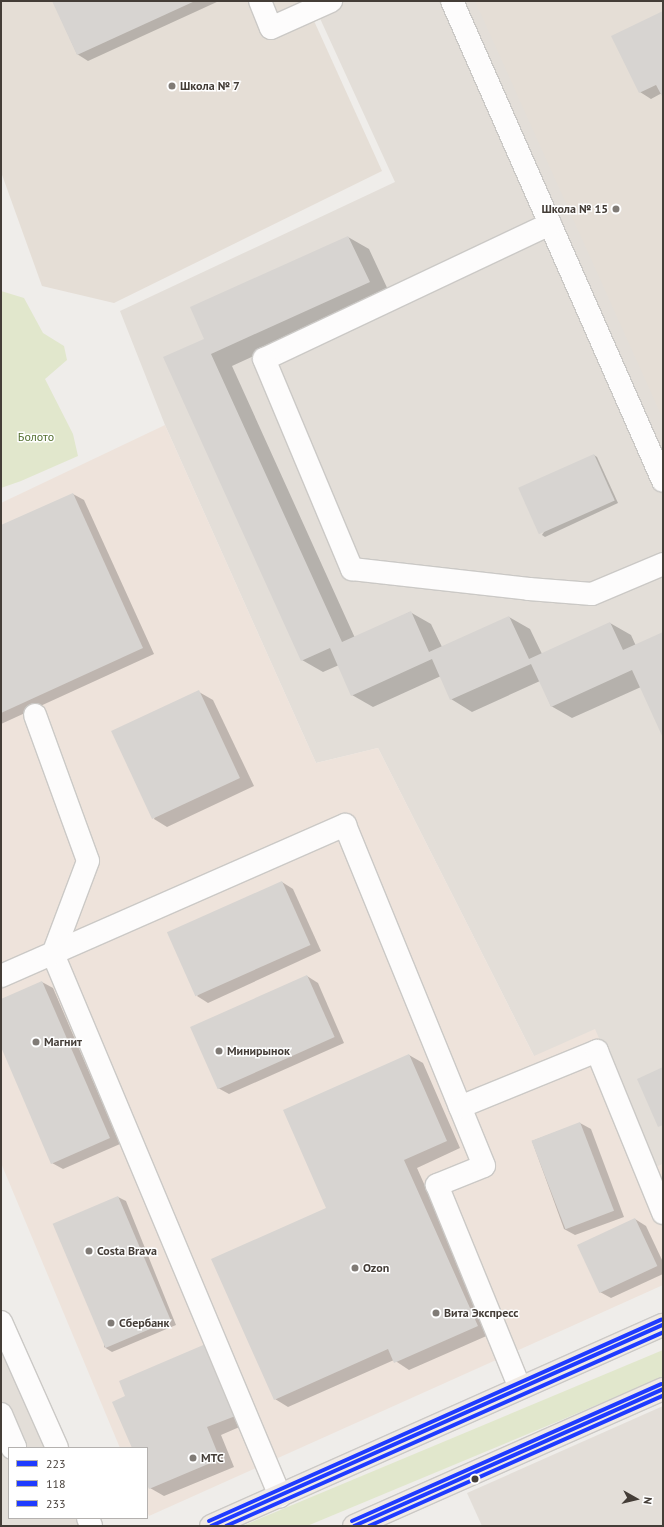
<!DOCTYPE html>
<meta charset="utf-8">
<style>
body{margin:0}
#map{position:relative;width:664px;height:1527px;overflow:hidden;background:#efedea;font-family:"PT Sans",sans-serif}
div>[style]{position:absolute}
[style*='--x']{left:calc(var(--x)*1px);top:calc(var(--y)*1px);width:calc(var(--w)*1px);rotate:calc(var(--a)*1deg)}
.residential>*{inset:0;background:#e3ded8}
.commercial>*{inset:0;background:#eee3db}
.education>*{inset:0;background:#e5ded6}
.green>*{inset:0;background:#e1e7cc}
.shadow>*{inset:0;background:#0003}
.building>*{inset:0;background:#d7d4d1;transform-origin:0 0}
.roads{filter:drop-shadow(1px 0 #cbc9c6) drop-shadow(-1px 0 #cbc9c6) drop-shadow(0 1px #cbc9c6) drop-shadow(0 -1px #cbc9c6)}
.minor>*{height:22px;margin:-11px;padding:0 11px;transform-origin:11px;border-radius:11px;background:#fdfcfc}
.major>*{height:22px;margin:-11px;padding:0 11px;transform-origin:11px;border-radius:11px;background:#f0eae4}
.bus-1>*{height:4px;margin:-2px;padding:0 2px;transform-origin:2px;border-radius:2px;background:#1f3bff}
.bus-2>*{height:4px;margin:-2px;padding:0 2px;transform-origin:2px;border-radius:2px;background:#1f3bff}
.bus-3>*{height:4px;margin:-2px;padding:0 2px;transform-origin:2px;border-radius:2px;background:#1f3bff}
.dots>*{width:11px;height:11px;translate:-50% -50%;box-sizing:border-box;border:2px solid #fff;border-radius:50%}
span{translate:-50% -50%;white-space:nowrap;text-align:center;line-height:1.15;-webkit-text-stroke:3px #fff;paint-order:stroke}
.poi-label{font-size:12px;color:#443d37;font-weight:700}
.left{translate:0 -50%;text-align:left}
.right{translate:-100% -50%;text-align:right}
.park-label{font-size:12px;color:#537030}
.frame{position:absolute;inset:0;border:2px solid #443d37;pointer-events:none}
.legend{position:absolute;left:8px;top:1447px;width:140px;height:72px;box-sizing:border-box;background:#fff;border:1px solid #b4b1af;margin:0;padding:5px 7px;list-style:none;font-size:12px;color:#443d37}
.legend li{display:flex;align-items:center;gap:8px;height:20px}
.legend b{width:20px;border:1px solid #b4b1af}
.north{position:absolute;left:616px;top:1479px;width:40px;height:40px;-webkit-text-stroke:3px #fff;paint-order:stroke;rotate:98deg;font-size:11px;font-weight:700;line-height:16px;text-align:center;color:#443d37}
.north::after{content:'';display:block;margin:auto;width:14px;height:18px;background:#443d37;clip-path:polygon(50% 0,100% 100%,50% 72%,0 100%)}
</style>
<div id="map">
<div class="residential">
<i style="clip-path:polygon(312px 1px,663px 1px,663px 1164px,654px 1168px,534px 1056px,378px 748px,316px 763px,165px 425px,120px 311px,395px 182px)"></i>
<i style="clip-path:polygon(1px 1348px,46px 1448px,9px 1448px,9px 1518px,77px 1518px,80px 1526px,1px 1526px)"></i>
<i style="clip-path:polygon(663px 1406px,663px 1526px,482px 1526px,467px 1493px)"></i>
</div>
<div class="commercial">
<i style="clip-path:polygon(165px 425px,316px 763px,378px 748px,534px 1056px,595px 1029px,654px 1168px,663px 1164px,663px 1285px,149px 1516px,147px 1512px,147px 1448px,120px 1448px,1px 1163px,1px 503px)"></i>
</div>
<div class="education">
<i style="clip-path:polygon(1px 1px,305px 1px,382px 171px,114px 303px,42px 286px,1px 172px)"></i>
<i style="clip-path:polygon(475px 1px,663px 1px,662px 417px)"></i>
</div>
<div class="green">
<i style="clip-path:polygon(1px 291px,24px 298px,43px 333px,64px 346px,67px 360px,45px 379px,73px 434px,78px 456px,21px 481px,1px 488px)"></i>
<i style="clip-path:polygon(663px 1350px,663px 1377px,559px 1421px,307px 1526px,242px 1526px)"></i>
</div>
<div class="shadow">
<i style="clip-path:polygon(53px 1px,219px 1px,88px 61px,77px 54px)"></i>
<i style="clip-path:polygon(663px 12px,663px 96px,662px 93px,651px 99px,640px 92px)"></i>
<i style="clip-path:polygon(348px 237px,369px 249px,390px 294px,232px 366px,355px 638px,410px 612px,431px 624px,442px 647px,509px 617px,530px 629px,542px 654px,610px 623px,631px 635px,636px 646px,663px 633px,663px 735px,641px 687px,572px 718px,551px 706px,540px 681px,472px 712px,451px 699px,441px 676px,373px 707px,352px 695px,339px 665px,323px 672px,302px 660px,206px 339px)"></i>
<i style="clip-path:polygon(594px 455px,597px 457px,618px 503px,545px 537px,542px 535px)"></i>
<i style="clip-path:polygon(73px 494px,84px 500px,154px 654px,1px 724px,1px 527px)"></i>
<i style="clip-path:polygon(199px 692px,213px 700px,254px 786px,167px 827px,154px 819px)"></i>
<i style="clip-path:polygon(282px 882px,293px 889px,321px 951px,208px 1003px,197px 996px)"></i>
<i style="clip-path:polygon(307px 976px,318px 983px,344px 1043px,229px 1094px,218px 1088px)"></i>
<i style="clip-path:polygon(42px 982px,53px 988px,120px 1144px,63px 1169px,52px 1163px,1px 1044px,1px 1000px)"></i>
<i style="clip-path:polygon(409px 1055px,423px 1063px,460px 1148px,417px 1168px,491px 1334px,409px 1370px,394px 1360px,288px 1407px,275px 1399px,328px 1209px)"></i>
<i style="clip-path:polygon(580px 1123px,591px 1129px,624px 1217px,575px 1235px,564px 1229px,532px 1141px)"></i>
<i style="clip-path:polygon(118px 1197px,126px 1201px,176px 1325px,112px 1352px,104px 1347px)"></i>
<i style="clip-path:polygon(635px 1219px,646px 1226px,663px 1262px,663px 1274px,611px 1298px,600px 1292px)"></i>
<i style="clip-path:polygon(208px 1344px,251px 1422px,221px 1435px,234px 1467px,164px 1496px,150px 1488px,147px 1482px,147px 1448px,133px 1448px,127px 1397px)"></i>
</div>
<div class="building">
<i style="clip-path:polygon(52px 1px,195px 1px,77px 55px)"></i>
<i style="clip-path:polygon(663px 11px,663px 98px,656px 85px,639px 93px,611px 36px)"></i>
<i style="clip-path:polygon(348px 236px,370px 282px,211px 354px,342px 642px,411px 611px,429px 652px,509px 616px,529px 659px,610px 622px,623px 650px,663px 632px,663px 738px,632px 670px,551px 707px,531px 664px,450px 700px,432px 659px,351px 696px,330px 648px,301px 661px,163px 357px,204px 339px,190px 307px)"></i>
<i style="left:594px;top:454px;width:51px;height:83px;rotate:66deg"></i>
<i style="clip-path:polygon(73px 493px,143px 648px,1px 713px,1px 525px)"></i>
<i style="left:199px;top:690px;width:97px;height:97px;rotate:65deg"></i>
<i style="left:282px;top:881px;width:70px;height:126px;rotate:66deg"></i>
<i style="left:307px;top:975px;width:68px;height:128px;rotate:66deg"></i>
<i style="clip-path:polygon(42px 981px,110px 1138px,51px 1164px,1px 1047px,1px 999px)"></i>
<i style="clip-path:polygon(409px 1054px,447px 1141px,404px 1160px,478px 1326px,394px 1363px,388px 1349px,274px 1400px,211px 1259px,326px 1208px,283px 1110px)"></i>
<i style="clip-path:polygon(663px 1067px,663px 1125px,658px 1127px,637px 1079px)"></i>
<i style="left:580px;top:1122px;width:95px;height:52px;rotate:69deg"></i>
<i style="left:118px;top:1196px;width:135px;height:71px;rotate:67deg"></i>
<i style="left:635px;top:1218px;width:53px;height:64px;rotate:65deg"></i>
<i style="clip-path:polygon(208px 1343px,238px 1415px,207px 1427px,220px 1459px,149px 1489px,147px 1485px,147px 1448px,132px 1448px,112px 1402px,125px 1396px,119px 1381px)"></i>
</div>
<div class="roads">
<div class="minor">
<i style="--x:260;--y:1;--w:29;--a:68"></i>
<i style="--x:271;--y:28;--w:66;--a:-24.2"></i>
<i style="--x:452;--y:1;--w:524;--a:66.27"></i>
<i style="--x:550;--y:224;--w:316;--a:154.7"></i>
<i style="--x:264;--y:359;--w:228;--a:67.3"></i>
<i style="--x:352;--y:569;--w:178;--a:6.4"></i>
<i style="--x:529;--y:589;--w:63;--a:4.5"></i>
<i style="--x:592;--y:594;--w:77;--a:-22.9"></i>
<i style="--x:35;--y:715;--w:155;--a:70"></i>
<i style="--x:88;--y:861;--w:99;--a:110.6"></i>
<i style="--x:53;--y:954;--w:588;--a:67.28"></i>
<i style="--x:1;--y:976;--w:376;--a:-23.7"></i>
<i style="--x:345;--y:825;--w:368;--a:67.8"></i>
<i style="--x:484;--y:1166;--w:51;--a:158"></i>
<i style="--x:437;--y:1185;--w:219;--a:67.8"></i>
<i style="--x:460;--y:1107;--w:148;--a:-22.2"></i>
<i style="--x:597;--y:1051;--w:175;--a:67.8"></i>
<i style="--x:1;--y:1322;--w:138;--a:66"></i>
<i style="--x:1;--y:1414;--w:36;--a:67"></i>
<i style="--x:15;--y:1447;--w:3;--a:162"></i>
<i style="--x:88;--y:1518;--w:9;--a:69"></i>
</div>
<div class="major">
<i style="--x:211;--y:1526;--w:495;--a:-24"></i>
<i style="--x:354;--y:1526;--w:338;--a:-23.9"></i>
</div>
</div>
<div class="bus-1">
<i style="--x:211;--y:1526;--w:495;--a:-24"></i>
<i style="--x:354;--y:1526;--w:338;--a:-23.9"></i>
</div>
<div class="bus-2">
<i style="--x:226;--y:1526;--w:478;--a:-23.9"></i>
<i style="--x:369;--y:1526;--w:321;--a:-23.9"></i>
</div>
<div class="bus-3">
<i style="--x:209;--y:1521;--w:495;--a:-24"></i>
<i style="--x:352;--y:1521;--w:338;--a:-23.9"></i>
</div>
<div class="dots">
<i style="left:172px;top:86px;background:#807b76"></i>
<i style="left:616px;top:209px;background:#807b76"></i>
<i style="left:36px;top:1042px;background:#807b76"></i>
<i style="left:219px;top:1051px;background:#807b76"></i>
<i style="left:89px;top:1251px;background:#807b76"></i>
<i style="left:355px;top:1268px;background:#807b76"></i>
<i style="left:436px;top:1313px;background:#807b76"></i>
<i style="left:111px;top:1323px;background:#807b76"></i>
<i style="left:193px;top:1458px;background:#807b76"></i>
<i style="left:475px;top:1479px;background:#443d37"></i>
</div>
<div class="poi-label">
<span class="left" style="left:180px;top:86px">Школа № 7</span>
<span class="right" style="left:608px;top:209px">Школа № 15</span>
<span class="left" style="left:44px;top:1042px">Магнит</span>
<span class="left" style="left:227px;top:1051px">Минирынок</span>
<span class="left" style="left:97px;top:1251px">Costa Brava</span>
<span class="left" style="left:363px;top:1268px">Ozon</span>
<span class="left" style="left:444px;top:1313px">Вита Экспресс</span>
<span class="left" style="left:119px;top:1323px">Сбербанк</span>
<span class="left" style="left:201px;top:1458px">МТС</span>
</div>
<div class="park-label">
<span style="left:36px;top:437px">Болото</span>
</div>
<div class="frame"></div>
<ul class="legend">
<li><b style="height:5px;background:#1f3bff"></b>223</li>
<li><b style="height:5px;background:#1f3bff"></b>118</li>
<li><b style="height:5px;background:#1f3bff"></b>233</li>
</ul>
<div class="north">N</div>
</div>
